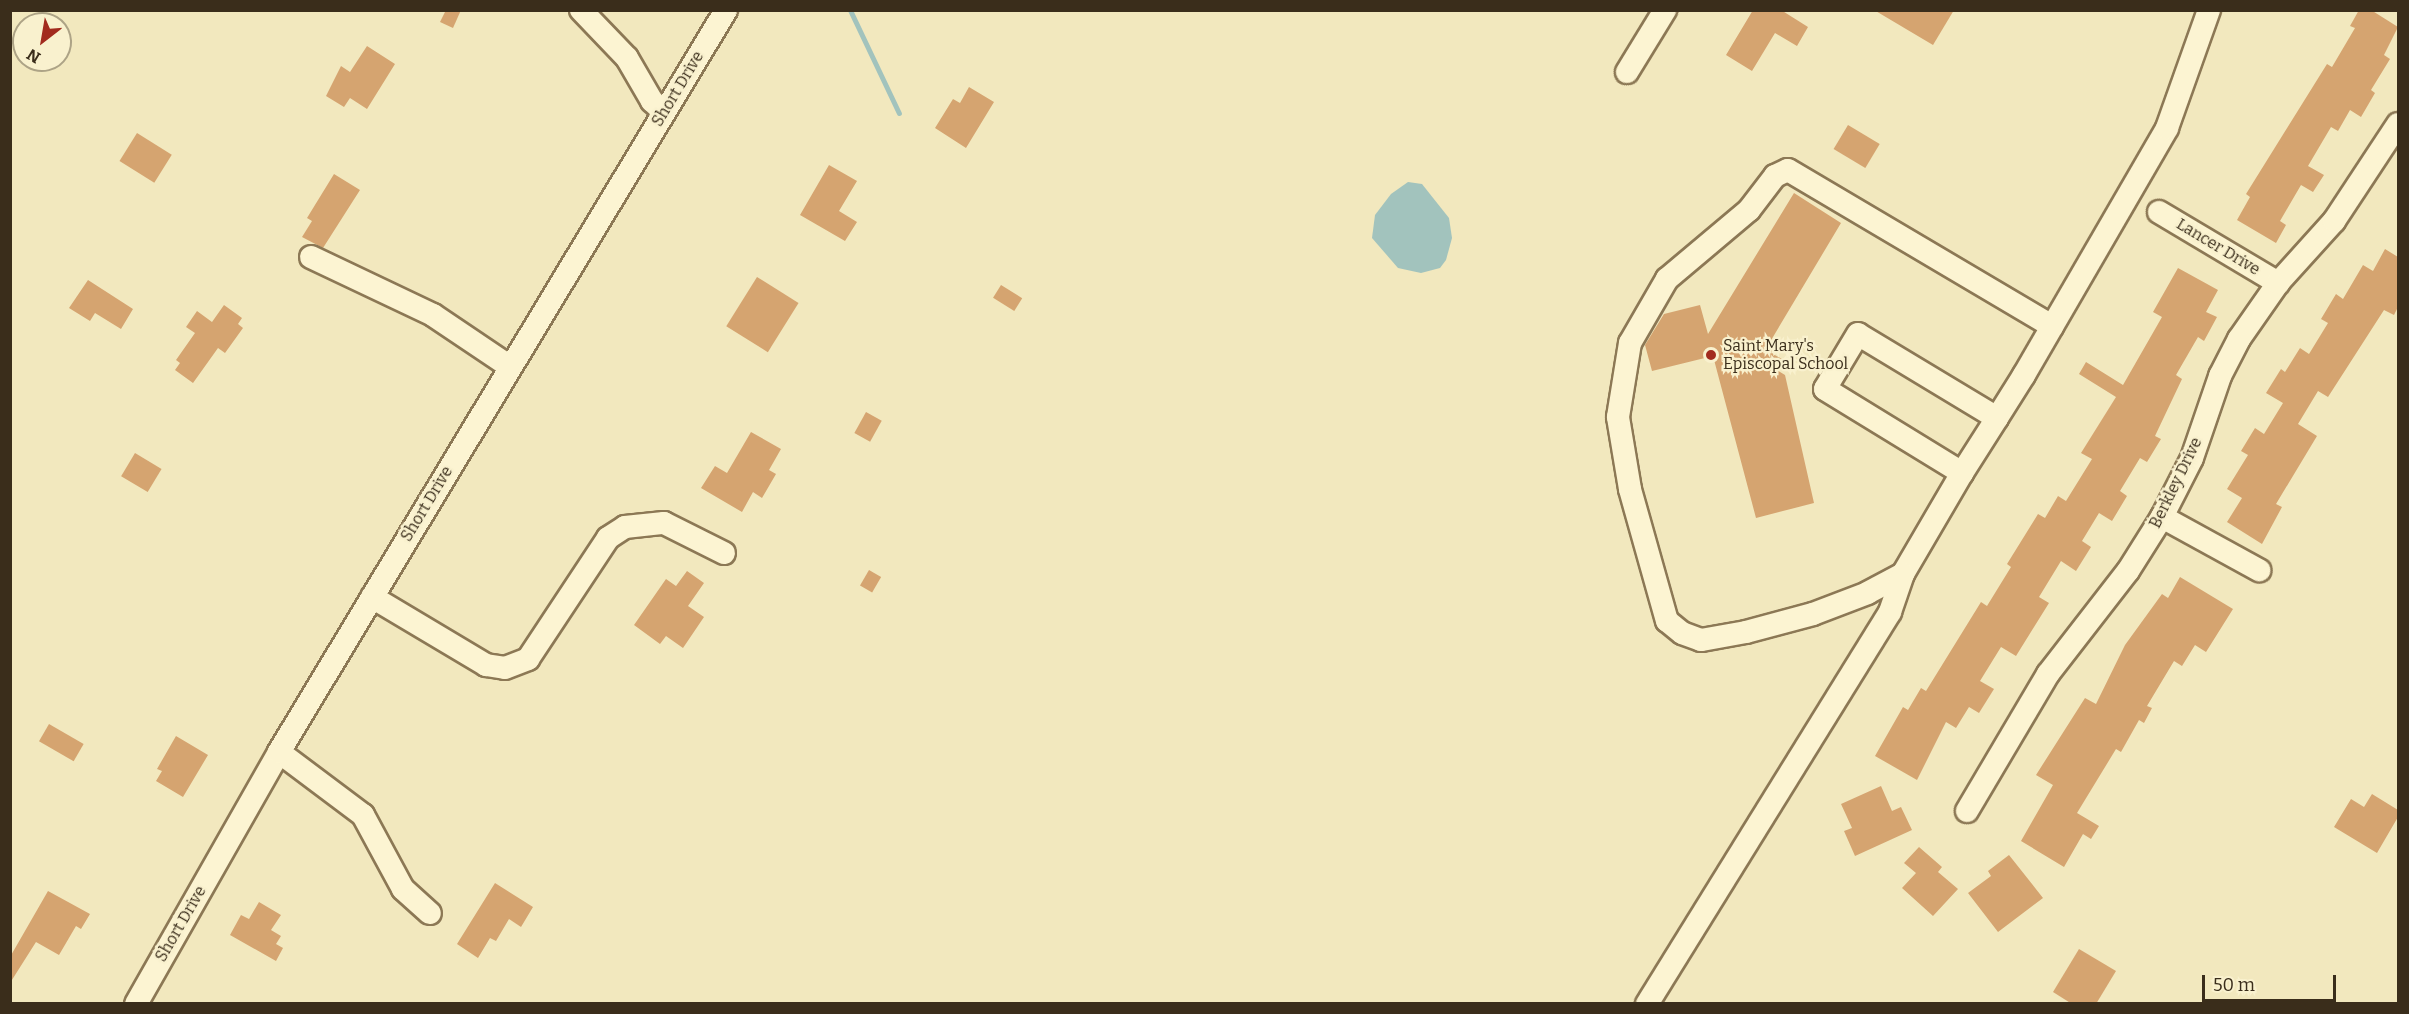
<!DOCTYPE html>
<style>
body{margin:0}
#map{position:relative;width:2409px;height:1014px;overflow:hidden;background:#f2e8be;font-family:Bitter,serif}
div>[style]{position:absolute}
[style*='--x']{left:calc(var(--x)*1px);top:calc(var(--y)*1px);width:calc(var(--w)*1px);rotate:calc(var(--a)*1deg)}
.water>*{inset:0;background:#a2c3bd}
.stream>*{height:5px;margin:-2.5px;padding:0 2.5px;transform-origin:2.5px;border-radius:2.5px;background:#a2c3bd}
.building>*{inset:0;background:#d5a470;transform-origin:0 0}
.roads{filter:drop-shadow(2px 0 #8c7855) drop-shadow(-2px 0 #8c7855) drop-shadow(0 2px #8c7855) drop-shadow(0 -2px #8c7855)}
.minor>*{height:22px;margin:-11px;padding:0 11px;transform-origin:11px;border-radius:11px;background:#fcf4d2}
.dots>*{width:16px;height:16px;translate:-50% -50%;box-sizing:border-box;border:3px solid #f9f1ce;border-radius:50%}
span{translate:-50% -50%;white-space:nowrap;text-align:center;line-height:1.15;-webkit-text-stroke:4.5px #f9f1ce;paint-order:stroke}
.street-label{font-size:16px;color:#3a2d1b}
.poi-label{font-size:16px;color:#3a2d1b}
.left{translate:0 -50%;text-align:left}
.frame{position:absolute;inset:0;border:12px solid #3a2d1b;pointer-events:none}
.north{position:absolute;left:12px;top:12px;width:60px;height:60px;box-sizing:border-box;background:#f9f1ce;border:2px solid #ada386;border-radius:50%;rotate:211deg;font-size:16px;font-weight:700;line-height:24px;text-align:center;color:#3a2d1b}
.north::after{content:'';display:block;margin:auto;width:21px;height:27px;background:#a22b1e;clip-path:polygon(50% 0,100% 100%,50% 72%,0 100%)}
.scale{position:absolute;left:2202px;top:975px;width:134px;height:27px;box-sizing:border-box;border:3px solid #3a2d1b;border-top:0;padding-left:8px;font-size:18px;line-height:21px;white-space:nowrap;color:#3a2d1b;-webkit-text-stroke:4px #f9f1ce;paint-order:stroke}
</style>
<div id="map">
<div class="water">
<i style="clip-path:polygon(1408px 182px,1422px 184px,1449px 218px,1452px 238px,1446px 260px,1440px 268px,1421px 273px,1398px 268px,1372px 238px,1375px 215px,1391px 194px)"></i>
</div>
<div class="stream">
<i style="--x:850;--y:10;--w:114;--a:64.6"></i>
</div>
<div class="building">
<i style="clip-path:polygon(446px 10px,461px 10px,453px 28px,440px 22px)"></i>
<i style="clip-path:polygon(1753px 10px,1781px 10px,1808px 27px,1797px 46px,1775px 33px,1752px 71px,1726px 55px)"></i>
<i style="clip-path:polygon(1874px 10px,1954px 10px,1933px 45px)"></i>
<i style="clip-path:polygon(2359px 10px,2371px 10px,2398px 27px,2384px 55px,2390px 59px,2371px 90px,2375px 93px,2361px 117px,2350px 110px,2338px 131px,2331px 127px,2308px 166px,2324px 175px,2313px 192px,2301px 185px,2280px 221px,2286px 225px,2276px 243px,2237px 220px,2250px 197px,2246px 194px,2327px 64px,2332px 67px,2355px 28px,2350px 26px)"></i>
<i style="clip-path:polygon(367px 46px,395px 64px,367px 109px,350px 98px,344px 107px,326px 96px,341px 66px,350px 72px)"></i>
<i style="clip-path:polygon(969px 87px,994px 102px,966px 148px,935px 128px,953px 99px,960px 103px)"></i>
<i style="left:1848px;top:125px;width:37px;height:28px;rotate:31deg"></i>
<i style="left:137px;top:133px;width:41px;height:33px;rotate:32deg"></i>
<i style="clip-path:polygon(829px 165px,857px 181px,839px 211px,857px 222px,845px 241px,800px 215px)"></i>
<i style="clip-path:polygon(334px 174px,360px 190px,323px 248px,302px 237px,312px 221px,307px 218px)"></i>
<i style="clip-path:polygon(1794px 193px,1841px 223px,1770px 342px,1773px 354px,1782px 359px,1775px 369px,1785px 375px,1814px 503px,1756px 518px,1713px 356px,1652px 371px,1645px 345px,1664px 314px,1700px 305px,1708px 334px)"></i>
<i style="clip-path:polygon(2385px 249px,2398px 257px,2398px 307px,2394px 315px,2384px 310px,2328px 397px,2318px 391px,2298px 424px,2317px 436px,2276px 504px,2282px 507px,2262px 544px,2227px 522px,2242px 498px,2227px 489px,2248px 455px,2241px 451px,2255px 428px,2264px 434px,2283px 403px,2266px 393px,2281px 369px,2285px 372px,2300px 348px,2309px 354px,2328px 323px,2321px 319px,2336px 294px,2343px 299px,2363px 265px,2373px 271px)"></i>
<i style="clip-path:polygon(2178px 268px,2218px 290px,2206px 312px,2217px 317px,2204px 341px,2198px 337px,2176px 375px,2182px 379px,2155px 436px,2161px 439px,2147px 462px,2140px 458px,2120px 491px,2127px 496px,2112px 521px,2099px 513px,2082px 541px,2091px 547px,2076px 571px,2061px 561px,2039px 597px,2049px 603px,2016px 656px,2001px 647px,1980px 681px,1994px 689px,1979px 713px,1969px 707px,1956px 728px,1946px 722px,1917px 780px,1875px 756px,1903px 707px,1908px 710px,1921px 688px,1926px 691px,1981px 602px,1987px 606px,2011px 567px,2007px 564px,2038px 514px,2045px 518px,2058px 496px,2066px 501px,2092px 459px,2081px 453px,2116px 397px,2079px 374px,2086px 362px,2123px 385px,2162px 317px,2153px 312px)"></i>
<i style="left:757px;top:277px;width:49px;height:58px;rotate:32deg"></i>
<i style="clip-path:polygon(88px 280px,133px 309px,121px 329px,95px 313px,90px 321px,69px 308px)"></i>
<i style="left:1001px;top:285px;width:25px;height:15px;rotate:32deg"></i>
<i style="clip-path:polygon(224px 305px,242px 318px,238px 324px,243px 328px,225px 353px,218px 348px,193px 383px,175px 370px,180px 363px,176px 360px,195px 333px,186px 327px,197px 311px,212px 322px)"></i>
<i style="left:866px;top:412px;width:18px;height:24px;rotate:29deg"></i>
<i style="clip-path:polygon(751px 432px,781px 449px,769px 470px,776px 474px,762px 498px,753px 492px,742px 512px,701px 488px,715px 466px,727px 473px)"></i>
<i style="left:135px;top:453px;width:31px;height:27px;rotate:31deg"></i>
<i style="left:869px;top:570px;width:14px;height:18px;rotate:30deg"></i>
<i style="clip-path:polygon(687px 571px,704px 583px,688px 606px,704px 617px,683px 648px,666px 636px,660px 644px,634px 625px,666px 579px,676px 586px)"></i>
<i style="clip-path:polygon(2180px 577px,2233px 609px,2206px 652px,2195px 645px,2182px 666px,2174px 661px,2147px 706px,2152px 708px,2144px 723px,2139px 720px,2121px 752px,2116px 749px,2077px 813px,2099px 826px,2091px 839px,2083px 834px,2064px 867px,2021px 841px,2053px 785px,2036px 775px,2085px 698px,2096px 704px,2125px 645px,2162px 594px,2168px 598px)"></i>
<i style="left:49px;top:724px;width:40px;height:20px;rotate:30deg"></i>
<i style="clip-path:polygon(176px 736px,208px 755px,183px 797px,156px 781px,162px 771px,157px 769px)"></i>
<i style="clip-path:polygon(1881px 786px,1892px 811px,1901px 807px,1912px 830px,1855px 856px,1844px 831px,1852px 828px,1841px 804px)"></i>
<i style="clip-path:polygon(2372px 794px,2398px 810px,2398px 817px,2377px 853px,2334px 827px,2351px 799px,2364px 807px)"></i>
<i style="clip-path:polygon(1919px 847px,1942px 867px,1938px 872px,1958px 889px,1933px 916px,1902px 888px,1916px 873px,1904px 863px)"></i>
<i style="clip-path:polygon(2009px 855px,2043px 898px,1998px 932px,1968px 893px,1991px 876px,1988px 871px)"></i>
<i style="clip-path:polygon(495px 883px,533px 907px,521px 927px,509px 919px,496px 941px,490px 938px,478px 958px,457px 944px)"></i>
<i style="clip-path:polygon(48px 891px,90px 914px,81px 929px,76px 926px,59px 955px,36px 942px,10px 983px,10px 957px)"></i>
<i style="clip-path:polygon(259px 902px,281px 915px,271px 930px,281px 936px,276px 944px,283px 948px,276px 961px,230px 935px,241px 915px,249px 919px)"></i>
<i style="clip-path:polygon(2079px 949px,2116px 971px,2096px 1004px,2072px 1004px,2053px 992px)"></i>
</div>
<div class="roads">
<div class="minor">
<i style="--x:581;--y:10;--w:66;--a:46.2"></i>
<i style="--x:627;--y:58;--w:50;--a:59.8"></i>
<i style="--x:652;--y:101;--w:16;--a:43"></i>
<i style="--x:1627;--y:72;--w:73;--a:-58.5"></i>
<i style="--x:2159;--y:212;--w:139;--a:30.8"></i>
<i style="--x:311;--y:257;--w:135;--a:25.4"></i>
<i style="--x:433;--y:315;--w:92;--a:33.9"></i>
<i style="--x:1997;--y:418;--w:162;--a:-148.9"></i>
<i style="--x:1858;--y:334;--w:64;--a:121"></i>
<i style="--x:1825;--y:389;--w:161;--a:31.5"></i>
<i style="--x:1962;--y:473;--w:65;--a:-57.5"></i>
<i style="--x:1997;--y:418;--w:51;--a:-57.9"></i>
<i style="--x:2024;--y:375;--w:285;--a:-59.9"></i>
<i style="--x:2167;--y:128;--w:125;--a:-70.4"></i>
<i style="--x:1962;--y:473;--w:117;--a:120.3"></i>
<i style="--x:1903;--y:574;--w:40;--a:152"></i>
<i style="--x:1868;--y:593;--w:59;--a:159.1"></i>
<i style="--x:1813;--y:614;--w:69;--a:165"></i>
<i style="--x:1746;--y:632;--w:46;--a:169.9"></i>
<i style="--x:1701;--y:640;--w:20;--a:-160"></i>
<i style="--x:1682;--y:633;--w:19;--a:-141"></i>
<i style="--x:1667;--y:621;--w:137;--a:-105.7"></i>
<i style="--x:1630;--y:489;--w:73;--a:-99.5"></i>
<i style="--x:1618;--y:417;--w:75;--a:-80.8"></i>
<i style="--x:1630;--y:343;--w:74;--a:-60"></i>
<i style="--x:1667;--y:279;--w:107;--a:-40.1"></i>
<i style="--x:1749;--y:210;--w:43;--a:-52.6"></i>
<i style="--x:1775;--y:176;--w:14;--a:-25"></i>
<i style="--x:1788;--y:170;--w:307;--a:30.6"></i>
<i style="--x:2162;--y:517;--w:111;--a:28.7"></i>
<i style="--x:372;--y:597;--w:133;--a:30.8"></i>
<i style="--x:486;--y:665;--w:19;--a:9"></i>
<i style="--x:505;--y:668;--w:25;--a:-21"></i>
<i style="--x:528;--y:659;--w:145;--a:-56.5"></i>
<i style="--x:608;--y:538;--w:20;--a:-33"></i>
<i style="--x:625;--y:527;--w:39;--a:-6"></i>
<i style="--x:664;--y:523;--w:67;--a:26.6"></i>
<i style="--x:279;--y:752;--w:105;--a:36.9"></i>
<i style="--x:363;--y:815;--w:84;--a:61.6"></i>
<i style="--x:403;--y:889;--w:36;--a:42"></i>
<i style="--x:1967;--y:811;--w:159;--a:-59.4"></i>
<i style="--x:2048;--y:674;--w:130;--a:-52.2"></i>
<i style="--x:2128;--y:571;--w:64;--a:-57.8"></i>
<i style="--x:2162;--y:517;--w:66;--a:-63"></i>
<i style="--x:2192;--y:458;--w:87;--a:-71.1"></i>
<i style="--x:2220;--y:376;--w:42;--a:-62.8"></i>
<i style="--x:2239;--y:339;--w:68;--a:-55.1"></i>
<i style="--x:2278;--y:283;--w:84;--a:-47.9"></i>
<i style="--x:2334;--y:221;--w:116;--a:-56.6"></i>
<i style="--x:136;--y:1004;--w:290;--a:-60.4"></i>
<i style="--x:279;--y:752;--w:866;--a:-58.93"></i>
<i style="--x:1647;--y:1004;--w:461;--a:-58.2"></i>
<i style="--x:1890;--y:612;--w:40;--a:-71.1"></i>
</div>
</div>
<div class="dots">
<i style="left:1711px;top:355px;background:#a22b1e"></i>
</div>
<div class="street-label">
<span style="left:678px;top:89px;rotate:-59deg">Short Drive</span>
<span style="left:2218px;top:247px;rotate:31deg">Lancer Drive</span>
<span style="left:2176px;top:483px;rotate:-64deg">Berkley Drive</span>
<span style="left:427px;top:504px;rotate:-59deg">Short Drive</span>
<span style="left:181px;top:924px;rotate:-60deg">Short Drive</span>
</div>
<div class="poi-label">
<span class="left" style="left:1723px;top:355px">Saint Mary's<br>Episcopal School</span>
</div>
<div class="frame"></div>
<div class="north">N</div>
<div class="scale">50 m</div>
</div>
